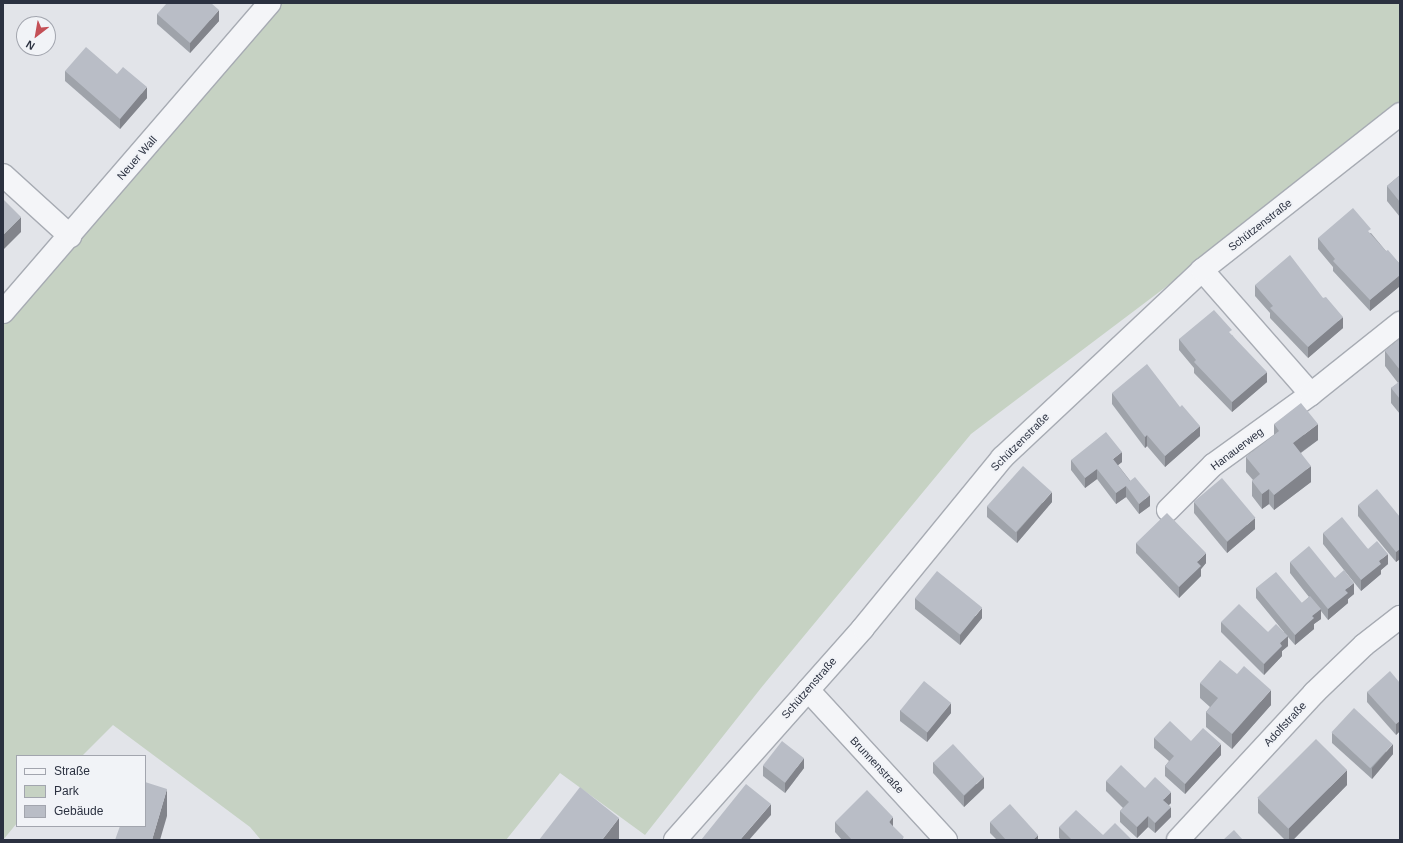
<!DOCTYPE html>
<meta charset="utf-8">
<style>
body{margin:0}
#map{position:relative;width:1403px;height:843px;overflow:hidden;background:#e2e4e9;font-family:Helvetica,sans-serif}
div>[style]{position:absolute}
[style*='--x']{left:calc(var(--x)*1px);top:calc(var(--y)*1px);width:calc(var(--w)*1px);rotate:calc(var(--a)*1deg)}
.green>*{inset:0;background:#c6d2c3}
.roads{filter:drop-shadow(1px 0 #a7abb3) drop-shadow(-1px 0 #a7abb3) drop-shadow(0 1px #a7abb3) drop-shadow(0 -1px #a7abb3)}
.minor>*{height:22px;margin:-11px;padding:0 11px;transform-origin:11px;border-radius:11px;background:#f4f5f8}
.wall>*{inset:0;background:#9fa3aa}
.shaded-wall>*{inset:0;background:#82848b}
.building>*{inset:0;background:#b9bdc6;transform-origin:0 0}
span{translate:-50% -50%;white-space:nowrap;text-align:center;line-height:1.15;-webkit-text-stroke:4px #f1f3f7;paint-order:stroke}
.street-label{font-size:11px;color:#2b3140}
.frame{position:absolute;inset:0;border:4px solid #2b3140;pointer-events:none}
.legend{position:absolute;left:16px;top:755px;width:130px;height:72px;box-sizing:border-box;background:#f1f3f7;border:1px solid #a2a5ae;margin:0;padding:5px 7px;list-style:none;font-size:12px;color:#2b3140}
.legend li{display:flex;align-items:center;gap:8px;height:20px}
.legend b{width:20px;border:1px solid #a2a5ae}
.north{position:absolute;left:16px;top:16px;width:40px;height:40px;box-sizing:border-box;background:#f1f3f7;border:1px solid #a2a5ae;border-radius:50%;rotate:211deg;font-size:11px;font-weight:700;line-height:16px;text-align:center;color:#2b3140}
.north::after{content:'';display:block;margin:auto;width:14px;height:18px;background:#c45057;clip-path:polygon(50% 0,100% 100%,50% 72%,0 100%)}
</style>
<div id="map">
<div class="green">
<i style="clip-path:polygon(279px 3px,1400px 3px,1400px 104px,1199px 262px,971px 434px,761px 688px,645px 835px,560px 773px,506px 840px,261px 840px,250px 827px,113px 725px,82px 756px,17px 756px,17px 823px,3px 840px,3px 318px)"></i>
</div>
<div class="roads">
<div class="minor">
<i style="--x:3;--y:175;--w:91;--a:42.3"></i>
<i style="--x:1202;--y:270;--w:165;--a:48.7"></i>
<i style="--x:3;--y:312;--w:408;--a:-49.2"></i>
<i style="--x:1168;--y:510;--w:64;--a:-45"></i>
<i style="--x:1213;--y:465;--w:121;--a:-35.9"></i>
<i style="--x:1311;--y:394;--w:114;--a:-38.6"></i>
<i style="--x:808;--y:690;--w:204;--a:47.4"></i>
<i style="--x:675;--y:840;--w:283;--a:-48.4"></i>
<i style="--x:863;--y:628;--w:220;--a:-50.7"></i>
<i style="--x:1002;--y:458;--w:274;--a:-43.2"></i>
<i style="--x:1202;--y:270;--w:252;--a:-38.2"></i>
<i style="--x:1178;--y:840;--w:200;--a:-47.2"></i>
<i style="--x:1314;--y:693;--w:69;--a:-43.8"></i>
<i style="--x:1364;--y:645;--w:46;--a:-37.9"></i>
</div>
</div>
<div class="wall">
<i style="clip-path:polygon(157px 14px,219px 21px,190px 53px,157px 24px)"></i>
<i style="clip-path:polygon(65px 71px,117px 74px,147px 98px,120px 129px,65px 81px)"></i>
<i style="clip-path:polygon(1400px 175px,1400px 217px,1387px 201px,1387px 186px)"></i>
<i style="clip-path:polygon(1371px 233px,1386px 251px,1400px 264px,1400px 286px,1370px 311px,1333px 271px,1333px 267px,1318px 249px,1318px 238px)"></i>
<i style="clip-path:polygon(1255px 285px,1323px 298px,1343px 328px,1308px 358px,1270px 318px,1270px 313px,1255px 296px)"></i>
<i style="clip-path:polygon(1232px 335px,1267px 382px,1232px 412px,1194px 373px,1194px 368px,1179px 350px,1179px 339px)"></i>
<i style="clip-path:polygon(1400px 339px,1400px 414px,1391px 403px,1391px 388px,1398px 383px,1385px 366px,1385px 351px)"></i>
<i style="clip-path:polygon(1112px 393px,1200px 436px,1165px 467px,1147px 446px,1145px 448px,1112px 404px)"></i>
<i style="clip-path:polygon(1274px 424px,1318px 440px,1301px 453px,1311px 482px,1274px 510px,1269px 504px,1262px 509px,1252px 496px,1252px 481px,1253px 480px,1246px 472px,1246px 457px,1274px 435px)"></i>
<i style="clip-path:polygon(1071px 460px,1122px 462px,1118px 465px,1150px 506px,1139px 514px,1126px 497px,1116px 504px,1097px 479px,1085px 488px,1071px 470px)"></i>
<i style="clip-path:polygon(1052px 502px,1017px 543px,987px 517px,987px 506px)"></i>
<i style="clip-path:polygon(1194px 502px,1255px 529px,1227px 553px,1194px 513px)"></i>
<i style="clip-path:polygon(1358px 505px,1400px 517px,1400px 559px,1396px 562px,1358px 516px)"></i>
<i style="clip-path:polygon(1323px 533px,1368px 549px,1388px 564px,1381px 570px,1381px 574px,1361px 591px,1323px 544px)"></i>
<i style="clip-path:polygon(1136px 543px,1206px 563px,1201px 569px,1201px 576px,1179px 598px,1136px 553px)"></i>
<i style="clip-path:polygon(1290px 562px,1335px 578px,1354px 594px,1348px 599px,1348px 603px,1328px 620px,1321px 611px,1321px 619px,1314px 624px,1314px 629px,1295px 645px,1288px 637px,1288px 646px,1282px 651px,1282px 656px,1264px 675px,1221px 632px,1221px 622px,1268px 632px,1284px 632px,1256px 598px,1256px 588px,1302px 603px,1309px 597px,1290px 573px)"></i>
<i style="clip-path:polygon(915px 598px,982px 618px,960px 645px,915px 609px)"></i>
<i style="clip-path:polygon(1200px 683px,1271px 705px,1232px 749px,1206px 727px,1206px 712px,1210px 707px,1200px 698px)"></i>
<i style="clip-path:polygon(1400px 683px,1400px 731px,1396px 735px,1367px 702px,1367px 692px)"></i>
<i style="clip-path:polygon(900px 710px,951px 713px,927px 742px,900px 721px)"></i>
<i style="clip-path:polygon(1332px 733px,1393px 754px,1372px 779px,1332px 743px)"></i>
<i style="clip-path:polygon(1154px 738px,1191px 741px,1221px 755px,1185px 794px,1165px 776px,1165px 766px,1169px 761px,1154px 748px)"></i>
<i style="clip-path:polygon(933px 762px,984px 788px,964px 807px,933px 773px)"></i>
<i style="clip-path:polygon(763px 766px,804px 768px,785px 793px,763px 776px)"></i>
<i style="clip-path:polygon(1106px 781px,1145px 788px,1171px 803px,1169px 805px,1171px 817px,1155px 833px,1148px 827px,1137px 838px,1120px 822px,1120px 811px,1123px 808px,1106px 791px)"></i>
<i style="clip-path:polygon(1347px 785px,1293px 840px,1285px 840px,1258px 813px,1258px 798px)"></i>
<i style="clip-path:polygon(835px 822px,893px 827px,904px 840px,842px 840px,835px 832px)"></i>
<i style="clip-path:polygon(990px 822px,1038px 840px,997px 840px,990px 833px)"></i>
<i style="clip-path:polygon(1059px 827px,1103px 835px,1132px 840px,1061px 840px,1059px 838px)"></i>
</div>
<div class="shaded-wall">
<i style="clip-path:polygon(219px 10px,219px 21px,190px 53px,190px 43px)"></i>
<i style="clip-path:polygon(147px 87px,147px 98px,120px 129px,120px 119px)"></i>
<i style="clip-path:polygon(21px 217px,21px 232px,3px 250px,3px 235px)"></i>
<i style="clip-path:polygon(1400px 275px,1400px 286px,1370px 311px,1370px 300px)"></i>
<i style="clip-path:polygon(1343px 317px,1343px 328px,1308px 358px,1308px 347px)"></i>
<i style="clip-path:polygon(1267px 372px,1267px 382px,1232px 412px,1232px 402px)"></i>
<i style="clip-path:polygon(1318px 424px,1318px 440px,1293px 458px,1293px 443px)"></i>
<i style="clip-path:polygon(1200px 426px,1200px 436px,1165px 467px,1165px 456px)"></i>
<i style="clip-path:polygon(1147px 435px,1147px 446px,1145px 448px,1145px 437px)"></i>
<i style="clip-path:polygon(1122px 452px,1122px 462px,1113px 469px,1113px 459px)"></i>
<i style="clip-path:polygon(1311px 466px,1311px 482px,1274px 510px,1274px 495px)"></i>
<i style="clip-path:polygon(1097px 469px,1097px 479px,1085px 488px,1085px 478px)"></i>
<i style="clip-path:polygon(1126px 486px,1126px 497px,1116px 504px,1116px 493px)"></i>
<i style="clip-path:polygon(1269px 489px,1269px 504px,1262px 509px,1262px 494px)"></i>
<i style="clip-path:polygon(1052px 492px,1052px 502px,1017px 543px,1017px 532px)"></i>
<i style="clip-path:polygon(1150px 495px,1150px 506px,1139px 514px,1139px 504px)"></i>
<i style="clip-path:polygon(1255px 518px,1255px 529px,1227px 553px,1227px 542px)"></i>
<i style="clip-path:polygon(1400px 549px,1400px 559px,1396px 562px,1396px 552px)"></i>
<i style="clip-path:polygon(1206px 553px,1206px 563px,1201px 569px,1201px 576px,1179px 598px,1179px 587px,1197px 562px)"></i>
<i style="clip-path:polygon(1388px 554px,1388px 564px,1381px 570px,1381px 574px,1361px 591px,1361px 580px,1379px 561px)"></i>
<i style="clip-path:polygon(1354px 583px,1354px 594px,1348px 599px,1348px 603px,1328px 620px,1328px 609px,1345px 590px)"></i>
<i style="clip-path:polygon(982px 608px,982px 618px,960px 645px,960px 635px)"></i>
<i style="clip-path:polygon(1321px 609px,1321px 619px,1314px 624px,1314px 629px,1295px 645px,1295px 635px,1312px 616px)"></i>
<i style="clip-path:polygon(1288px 636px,1288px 646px,1282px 651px,1282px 656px,1264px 675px,1264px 664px,1280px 643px)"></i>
<i style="clip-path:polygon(1271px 690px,1271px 705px,1232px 749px,1232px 734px)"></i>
<i style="clip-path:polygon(951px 703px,951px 713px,927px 742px,927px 732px)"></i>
<i style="clip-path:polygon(1400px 721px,1400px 731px,1396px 735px,1396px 724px)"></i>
<i style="clip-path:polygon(1221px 744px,1221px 755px,1185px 794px,1185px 784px)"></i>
<i style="clip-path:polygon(1393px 744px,1393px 754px,1372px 779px,1372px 768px)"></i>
<i style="clip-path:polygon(804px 758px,804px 768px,785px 793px,785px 783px)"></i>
<i style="clip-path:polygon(1347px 770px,1347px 785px,1293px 840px,1289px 840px,1289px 828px)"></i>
<i style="clip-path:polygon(984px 777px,984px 788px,964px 807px,964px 796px)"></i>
<i style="clip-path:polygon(167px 789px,167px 816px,160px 840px,152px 840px)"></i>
<i style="clip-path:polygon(1171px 792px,1171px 803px,1163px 810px,1163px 800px)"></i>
<i style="clip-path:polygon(771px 804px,771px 815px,749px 840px,740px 840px)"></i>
<i style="clip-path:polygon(1171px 807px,1171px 817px,1155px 833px,1155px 823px)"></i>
<i style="clip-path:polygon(1148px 816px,1148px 827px,1137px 838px,1137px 827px)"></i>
<i style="clip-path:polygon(893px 817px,893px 828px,889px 822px)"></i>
<i style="clip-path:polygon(619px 818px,619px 840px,602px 840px)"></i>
<i style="clip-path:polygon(1038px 835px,1038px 840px,1033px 840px)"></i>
</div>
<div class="building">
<i style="clip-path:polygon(167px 3px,211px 3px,219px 10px,190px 43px,157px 14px)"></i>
<i style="clip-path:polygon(86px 47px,117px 74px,123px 67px,147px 87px,120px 119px,65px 71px)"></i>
<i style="clip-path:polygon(1400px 175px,1400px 202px,1387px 186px)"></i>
<i style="clip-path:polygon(3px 199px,21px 217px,3px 235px)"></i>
<i style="clip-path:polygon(1353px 208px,1371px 229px,1368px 231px,1386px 251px,1388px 250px,1400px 264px,1400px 275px,1370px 300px,1333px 261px,1335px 259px,1318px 238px)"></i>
<i style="clip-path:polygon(1290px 255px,1323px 298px,1326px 297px,1343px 317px,1308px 347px,1270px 308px,1273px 306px,1255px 285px)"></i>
<i style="clip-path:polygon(1214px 310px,1232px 330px,1229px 332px,1267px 372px,1232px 402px,1194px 362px,1196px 360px,1179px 339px)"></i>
<i style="clip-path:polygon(1400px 339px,1400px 370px,1385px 351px)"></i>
<i style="clip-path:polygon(1147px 364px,1180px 407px,1182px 405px,1200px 426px,1165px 456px,1147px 435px,1145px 437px,1112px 393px)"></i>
<i style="clip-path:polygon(1400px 381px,1400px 399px,1391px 388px)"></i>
<i style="clip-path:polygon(1301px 403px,1318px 424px,1293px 443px,1311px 466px,1274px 495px,1269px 489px,1262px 494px,1252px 481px,1260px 474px,1246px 457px,1279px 431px,1274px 424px)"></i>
<i style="clip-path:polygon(1106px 432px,1122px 452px,1113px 459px,1130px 481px,1135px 477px,1150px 495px,1139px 504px,1126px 486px,1116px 493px,1097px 469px,1085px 478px,1071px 460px)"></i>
<i style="left:1023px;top:466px;width:39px;height:54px;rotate:42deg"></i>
<i style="left:1222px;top:478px;width:52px;height:37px;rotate:50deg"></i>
<i style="clip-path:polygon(1377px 489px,1400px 517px,1400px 549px,1396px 552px,1358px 505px)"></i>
<i style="clip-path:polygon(1167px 513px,1206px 553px,1197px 562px,1201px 566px,1179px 587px,1136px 543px)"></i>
<i style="clip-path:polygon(1342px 517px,1368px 549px,1377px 541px,1388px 554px,1379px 561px,1381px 564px,1361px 580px,1323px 533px)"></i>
<i style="clip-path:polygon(1309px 546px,1335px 578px,1344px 570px,1354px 583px,1345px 590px,1348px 593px,1328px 609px,1290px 562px)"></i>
<i style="left:937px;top:571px;width:58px;height:35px;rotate:39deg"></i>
<i style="clip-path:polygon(1276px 572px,1302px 603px,1310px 596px,1321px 609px,1312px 616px,1314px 618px,1295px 635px,1256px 588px)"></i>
<i style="clip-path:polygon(1239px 604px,1268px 632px,1276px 624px,1288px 636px,1280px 643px,1282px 646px,1264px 664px,1221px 622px)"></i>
<i style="clip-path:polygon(1220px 660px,1237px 674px,1244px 666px,1271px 690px,1232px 734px,1206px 712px,1218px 698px,1200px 683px)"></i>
<i style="clip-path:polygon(1390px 671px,1400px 683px,1400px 721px,1396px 724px,1367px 692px)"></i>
<i style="left:924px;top:681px;width:35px;height:38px;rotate:39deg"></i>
<i style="left:1354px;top:708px;width:53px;height:33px;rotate:43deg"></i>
<i style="clip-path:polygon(1170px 721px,1191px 741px,1203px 728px,1221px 744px,1185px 784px,1165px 766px,1174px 756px,1154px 738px)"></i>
<i style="left:1316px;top:739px;width:44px;height:83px;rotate:45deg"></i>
<i style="left:782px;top:741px;width:28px;height:31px;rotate:38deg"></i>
<i style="left:953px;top:744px;width:45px;height:27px;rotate:47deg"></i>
<i style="clip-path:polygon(1121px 765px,1145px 788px,1155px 777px,1171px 792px,1163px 800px,1171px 807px,1155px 823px,1148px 816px,1137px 827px,1120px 811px,1129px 802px,1106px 781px)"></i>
<i style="clip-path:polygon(145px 782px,167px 789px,152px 840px,115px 840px,120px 826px,145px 826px)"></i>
<i style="clip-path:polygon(746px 784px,771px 804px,740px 840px,701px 840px)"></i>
<i style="clip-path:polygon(580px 787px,619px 818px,602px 840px,539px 840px)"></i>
<i style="clip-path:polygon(867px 790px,893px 817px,889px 822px,904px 837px,901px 840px,852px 840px,835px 822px)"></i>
<i style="clip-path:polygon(1010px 804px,1038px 835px,1033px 840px,1006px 840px,990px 822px)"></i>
<i style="clip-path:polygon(1076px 810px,1103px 835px,1115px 823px,1132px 840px,1072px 840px,1059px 827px)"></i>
<i style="clip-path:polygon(1234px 830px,1243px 840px,1223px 840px)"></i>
</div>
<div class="street-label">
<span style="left:137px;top:158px;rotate:-49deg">Neuer Wall</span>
<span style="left:1260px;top:225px;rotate:-38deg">Schützenstraße</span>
<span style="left:1020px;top:442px;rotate:-45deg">Schützenstraße</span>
<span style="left:1237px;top:449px;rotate:-37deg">Hanauerweg</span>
<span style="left:809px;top:688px;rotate:-49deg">Schützenstraße</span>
<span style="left:1285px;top:724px;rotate:-47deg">Adolfstraße</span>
<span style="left:877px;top:765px;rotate:47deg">Brunnenstraße</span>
</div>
<div class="frame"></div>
<ul class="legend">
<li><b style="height:5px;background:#f4f5f8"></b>Straße</li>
<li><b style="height:11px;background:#c6d2c3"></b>Park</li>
<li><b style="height:11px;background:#b9bdc6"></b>Gebäude</li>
</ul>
<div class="north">N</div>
</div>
